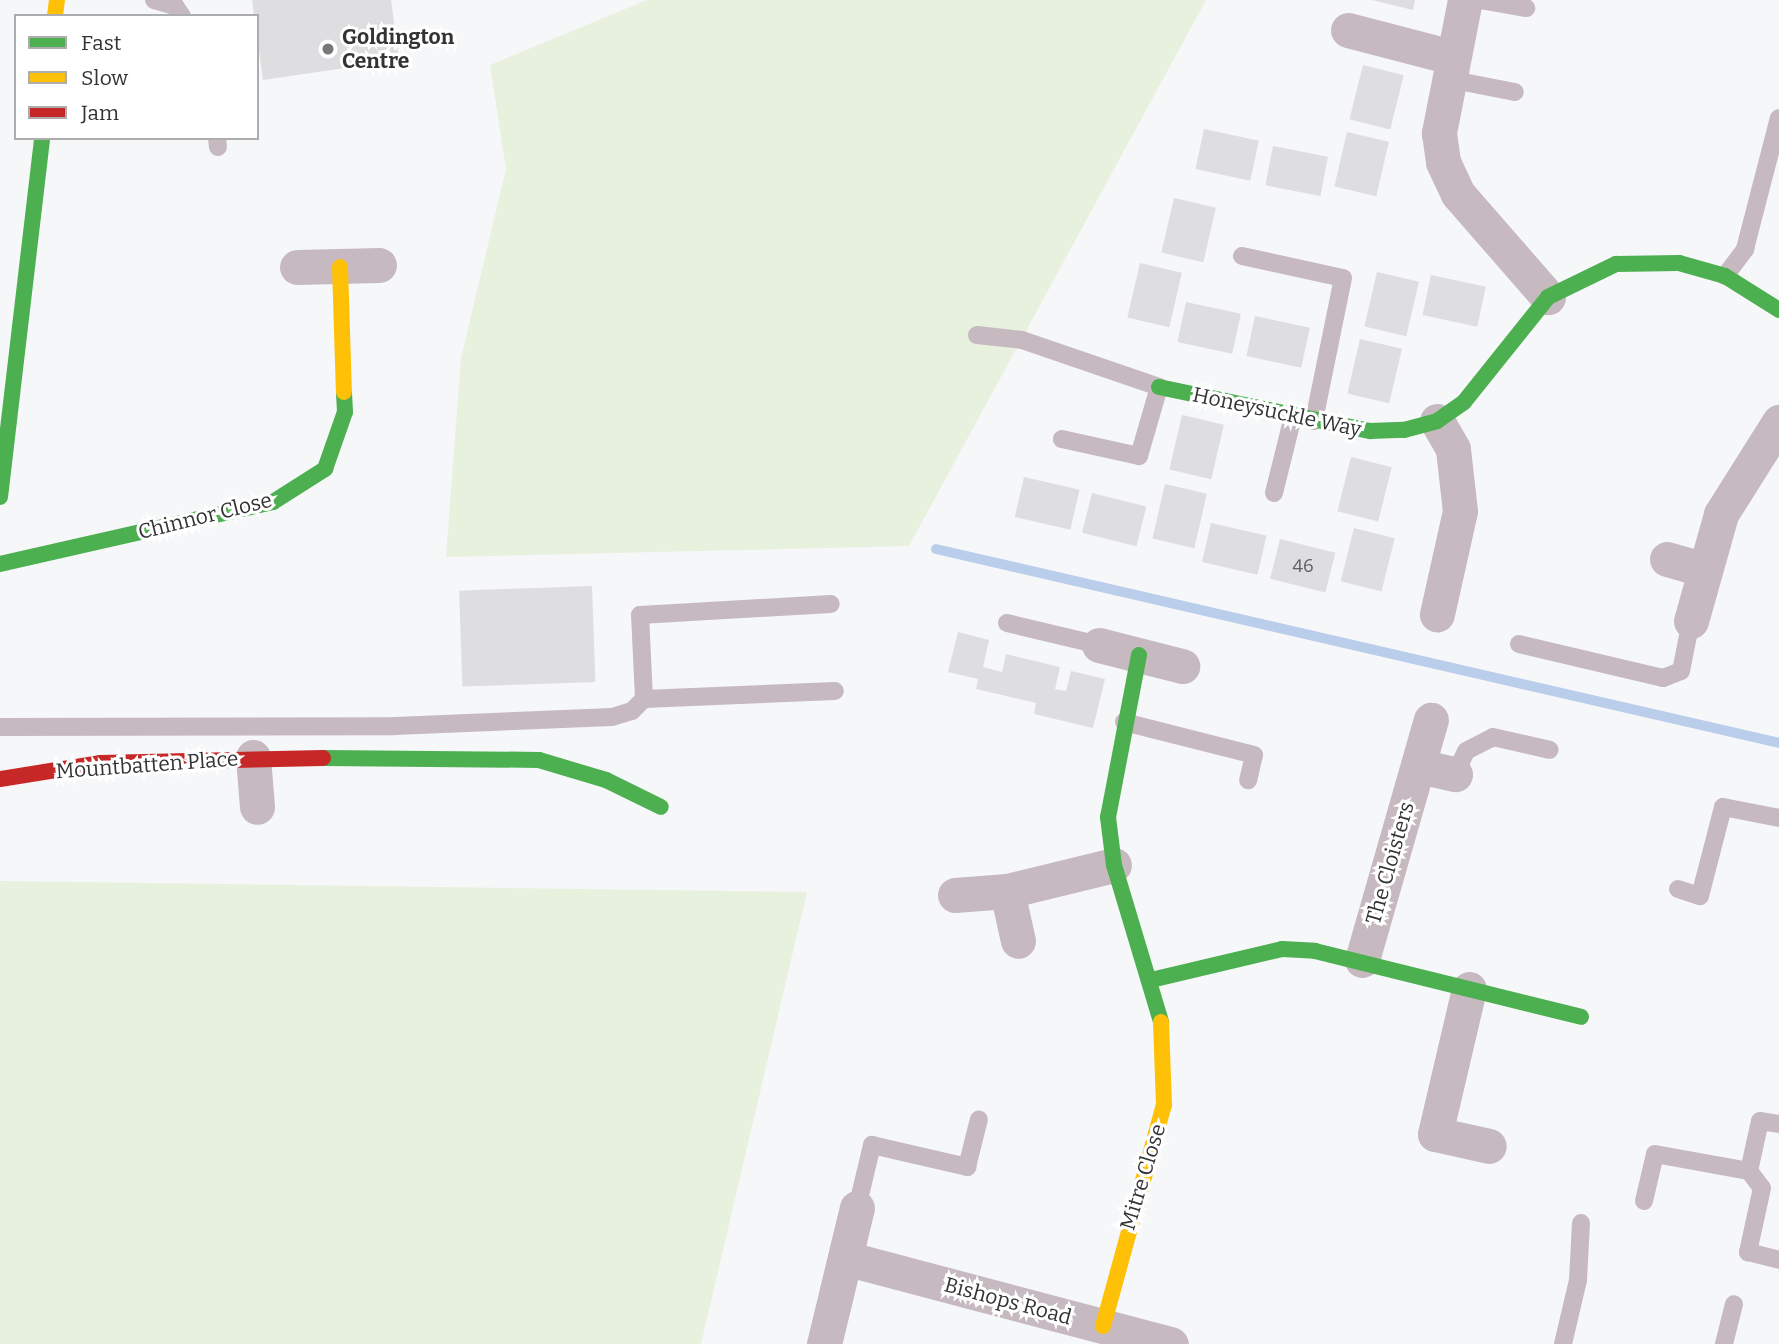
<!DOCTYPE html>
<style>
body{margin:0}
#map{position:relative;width:1779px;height:1344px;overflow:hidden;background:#f6f7f9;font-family:Bitter,serif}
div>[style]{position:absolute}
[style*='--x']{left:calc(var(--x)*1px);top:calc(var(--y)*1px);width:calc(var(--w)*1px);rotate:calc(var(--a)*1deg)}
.green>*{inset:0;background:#e7f1de}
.stream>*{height:10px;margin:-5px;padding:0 5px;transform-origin:5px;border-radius:5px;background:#bacdeb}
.building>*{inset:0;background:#dedddf;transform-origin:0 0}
.lane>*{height:18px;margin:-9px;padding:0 9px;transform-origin:9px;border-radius:9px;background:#c6bac0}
.street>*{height:35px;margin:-17.5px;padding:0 17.5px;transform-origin:17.5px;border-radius:17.5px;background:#c6bac0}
.fast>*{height:16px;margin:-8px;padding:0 8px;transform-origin:8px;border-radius:8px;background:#4caf50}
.slow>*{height:16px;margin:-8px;padding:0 8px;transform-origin:8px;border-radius:8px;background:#ffc107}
.jam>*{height:16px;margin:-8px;padding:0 8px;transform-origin:8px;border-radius:8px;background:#c62828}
.dots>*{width:19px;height:19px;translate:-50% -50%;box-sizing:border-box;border:4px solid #fff;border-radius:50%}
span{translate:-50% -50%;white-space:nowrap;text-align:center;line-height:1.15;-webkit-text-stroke:6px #fff;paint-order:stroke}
.number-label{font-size:18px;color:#605f61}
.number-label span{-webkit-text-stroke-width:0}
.poi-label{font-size:21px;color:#333335;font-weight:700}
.left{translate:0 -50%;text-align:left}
.street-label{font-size:21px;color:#333335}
.legend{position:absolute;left:14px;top:14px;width:245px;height:126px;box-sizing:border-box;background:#fff;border:2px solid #adadae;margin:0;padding:9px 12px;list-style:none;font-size:21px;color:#333335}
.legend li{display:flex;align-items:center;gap:14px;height:35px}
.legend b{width:35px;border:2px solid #adadae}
</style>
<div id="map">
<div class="green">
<i style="clip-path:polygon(647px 0,1206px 0,909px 546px,446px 557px,461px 358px,506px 169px,490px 65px)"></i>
<i style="clip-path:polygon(0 881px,807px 892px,701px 1344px,0 1344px)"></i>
</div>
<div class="stream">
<i style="--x:936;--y:549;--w:865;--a:12.96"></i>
</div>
<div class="building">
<i style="clip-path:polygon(252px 0,391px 0,399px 60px,263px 80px)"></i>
<i style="clip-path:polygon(1372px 0,1415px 0,1413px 10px)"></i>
<i style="left:1363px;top:65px;width:42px;height:56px;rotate:14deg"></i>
<i style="left:1204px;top:129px;width:56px;height:41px;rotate:12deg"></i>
<i style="left:1347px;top:132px;width:43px;height:56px;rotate:13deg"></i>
<i style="left:1273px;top:146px;width:56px;height:40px;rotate:11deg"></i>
<i style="left:1174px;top:198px;width:43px;height:56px;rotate:13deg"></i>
<i style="left:1140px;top:263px;width:43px;height:56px;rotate:13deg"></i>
<i style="left:1377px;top:272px;width:43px;height:56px;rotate:13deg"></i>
<i style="left:1431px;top:275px;width:56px;height:41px;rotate:12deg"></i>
<i style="left:1186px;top:302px;width:56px;height:41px;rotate:12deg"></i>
<i style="left:1255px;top:316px;width:56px;height:41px;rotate:12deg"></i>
<i style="left:1360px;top:339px;width:43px;height:56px;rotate:13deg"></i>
<i style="left:1182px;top:415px;width:43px;height:56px;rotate:13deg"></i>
<i style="left:1351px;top:457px;width:42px;height:56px;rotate:14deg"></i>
<i style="left:1024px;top:477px;width:57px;height:41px;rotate:13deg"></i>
<i style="left:1165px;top:484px;width:43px;height:56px;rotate:13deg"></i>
<i style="left:1092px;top:493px;width:56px;height:41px;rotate:14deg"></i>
<i style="left:1211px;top:523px;width:57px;height:40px;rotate:13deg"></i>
<i style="left:1354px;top:528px;width:42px;height:55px;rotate:14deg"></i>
<i style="left:1280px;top:539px;width:57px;height:41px;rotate:14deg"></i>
<i style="left:592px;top:586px;width:96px;height:133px;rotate:88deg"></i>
<i style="clip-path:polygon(958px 632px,989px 640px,983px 667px,1002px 672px,1006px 654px,1060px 667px,1055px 689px,1066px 691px,1071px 671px,1105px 679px,1093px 728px,1034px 714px,1036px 703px,976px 689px,978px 679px,948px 672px)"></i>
</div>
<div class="lane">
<i style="--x:154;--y:0;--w:22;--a:16"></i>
<i style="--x:175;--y:6;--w:12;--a:55"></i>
<i style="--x:1480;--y:0;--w:47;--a:9.9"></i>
<i style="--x:1448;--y:79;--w:68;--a:11"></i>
<i style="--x:217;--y:138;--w:9;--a:84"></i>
<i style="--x:1242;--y:256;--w:103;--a:12.3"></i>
<i style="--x:1343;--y:278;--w:146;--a:101.5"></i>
<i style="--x:1725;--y:276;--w:34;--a:-53"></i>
<i style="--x:1745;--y:249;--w:135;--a:-75.5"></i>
<i style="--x:977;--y:335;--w:45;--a:6.3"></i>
<i style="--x:1022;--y:340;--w:145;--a:18.9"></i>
<i style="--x:1159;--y:387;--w:72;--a:106.2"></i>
<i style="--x:1139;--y:456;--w:79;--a:-167.6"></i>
<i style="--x:1274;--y:493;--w:79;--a:-76.1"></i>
<i style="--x:1007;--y:623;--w:95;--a:13.4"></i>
<i style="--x:1519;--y:644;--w:148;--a:13.3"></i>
<i style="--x:1663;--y:678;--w:19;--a:-21"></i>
<i style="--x:1681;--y:671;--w:51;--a:-78.7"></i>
<i style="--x:644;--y:699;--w:191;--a:-2.4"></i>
<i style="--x:1124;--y:722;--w:134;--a:14.2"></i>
<i style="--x:1254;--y:755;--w:26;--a:103"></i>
<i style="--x:0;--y:727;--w:395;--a:-0.1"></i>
<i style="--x:395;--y:726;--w:217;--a:-2.4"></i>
<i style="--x:612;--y:717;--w:21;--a:-17"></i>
<i style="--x:632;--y:711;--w:17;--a:-45"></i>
<i style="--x:644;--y:699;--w:84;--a:-92.7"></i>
<i style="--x:640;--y:615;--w:191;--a:-3.3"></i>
<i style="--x:1455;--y:774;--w:25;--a:-64"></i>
<i style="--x:1466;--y:751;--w:30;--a:-27"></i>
<i style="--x:1493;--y:737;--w:58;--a:12.8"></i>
<i style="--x:1678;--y:889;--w:23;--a:18"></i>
<i style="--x:1700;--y:896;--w:92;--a:-75.5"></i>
<i style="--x:1723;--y:807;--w:57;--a:11.1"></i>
<i style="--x:1749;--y:1171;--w:51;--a:-77.6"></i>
<i style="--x:1760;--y:1121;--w:19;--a:9"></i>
<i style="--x:1644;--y:1201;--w:48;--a:-76.8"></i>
<i style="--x:1655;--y:1154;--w:96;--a:10.3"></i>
<i style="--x:1749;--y:1171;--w:21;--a:53"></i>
<i style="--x:1762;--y:1188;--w:66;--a:102.3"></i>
<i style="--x:1748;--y:1252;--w:32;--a:14"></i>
<i style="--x:857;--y:1208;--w:65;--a:-76.6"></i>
<i style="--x:872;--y:1145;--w:98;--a:13"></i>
<i style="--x:967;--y:1167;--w:49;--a:-76"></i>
<i style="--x:1563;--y:1344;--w:66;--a:-76.8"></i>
<i style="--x:1578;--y:1280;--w:57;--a:-87"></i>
<i style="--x:1724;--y:1344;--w:41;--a:-76"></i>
</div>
<div class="street">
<i style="--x:1465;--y:0;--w:136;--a:101.1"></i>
<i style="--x:1439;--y:133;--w:29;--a:82"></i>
<i style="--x:1443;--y:162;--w:35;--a:65"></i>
<i style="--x:1458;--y:194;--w:137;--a:48.9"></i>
<i style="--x:1348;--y:30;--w:107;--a:14.6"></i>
<i style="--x:297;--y:267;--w:82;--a:-1.4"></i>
<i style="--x:1437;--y:421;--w:32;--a:60"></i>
<i style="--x:1453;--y:449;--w:62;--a:83.6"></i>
<i style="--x:1460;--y:511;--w:106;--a:102.6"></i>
<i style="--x:1667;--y:559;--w:35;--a:16"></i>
<i style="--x:1691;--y:621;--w:111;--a:-74.3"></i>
<i style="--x:1721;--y:514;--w:109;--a:-57.8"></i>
<i style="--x:1099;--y:645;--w:86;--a:14.2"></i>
<i style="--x:253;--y:757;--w:50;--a:85.4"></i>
<i style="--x:1419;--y:766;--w:37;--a:13"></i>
<i style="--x:1007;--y:891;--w:51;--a:77.6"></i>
<i style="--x:955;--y:895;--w:52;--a:-4.4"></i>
<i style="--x:1007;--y:891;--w:110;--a:-13.7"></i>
<i style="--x:1362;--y:960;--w:250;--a:-74"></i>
<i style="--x:1469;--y:989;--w:149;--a:103.2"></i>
<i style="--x:1435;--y:1134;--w:55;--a:12.5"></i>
<i style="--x:845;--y:1258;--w:337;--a:14.8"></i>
<i style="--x:824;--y:1344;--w:140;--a:-76.4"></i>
</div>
<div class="fast">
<i style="--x:1159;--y:387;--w:216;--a:11.8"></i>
<i style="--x:1370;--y:431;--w:34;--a:-2"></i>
<i style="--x:1404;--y:430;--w:34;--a:-15"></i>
<i style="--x:1437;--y:421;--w:33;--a:-35"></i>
<i style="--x:1464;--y:402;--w:134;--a:-51.3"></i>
<i style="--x:1548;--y:297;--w:76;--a:-25.9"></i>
<i style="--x:1616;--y:264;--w:63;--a:-0.9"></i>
<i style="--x:1679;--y:263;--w:48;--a:15.8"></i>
<i style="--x:1725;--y:276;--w:64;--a:32.2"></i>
<i style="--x:0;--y:497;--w:361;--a:-83.3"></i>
<i style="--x:0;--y:564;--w:280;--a:-12.8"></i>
<i style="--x:273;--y:502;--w:62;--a:-32.4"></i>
<i style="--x:325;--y:469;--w:60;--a:-70.7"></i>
<i style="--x:345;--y:412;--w:20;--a:-93"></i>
<i style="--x:1139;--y:655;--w:165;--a:100.8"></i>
<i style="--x:1108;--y:817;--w:48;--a:82.9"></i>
<i style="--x:1114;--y:865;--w:164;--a:73.3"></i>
<i style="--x:323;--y:758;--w:216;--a:0.5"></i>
<i style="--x:539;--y:760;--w:70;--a:16.6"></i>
<i style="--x:606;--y:780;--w:61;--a:26.1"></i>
<i style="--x:1151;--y:980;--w:135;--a:-13.3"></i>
<i style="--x:1282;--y:949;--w:33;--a:3"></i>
<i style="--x:1315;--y:951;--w:274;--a:13.9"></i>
</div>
<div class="slow">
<i style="--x:55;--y:16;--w:16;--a:-83"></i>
<i style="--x:340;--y:267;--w:125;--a:88.2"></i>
<i style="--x:1103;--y:1326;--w:229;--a:-74.6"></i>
<i style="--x:1164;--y:1105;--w:83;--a:-92.1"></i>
</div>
<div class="jam">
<i style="--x:0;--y:779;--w:101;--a:-9.1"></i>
<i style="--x:100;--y:763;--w:223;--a:-1.3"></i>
</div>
<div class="dots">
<i style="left:328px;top:49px;background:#77787a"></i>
</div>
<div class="number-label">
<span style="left:1303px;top:566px">46</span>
</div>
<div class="poi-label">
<span class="left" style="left:342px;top:49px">Goldington<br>Centre</span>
</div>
<div class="street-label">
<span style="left:1277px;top:412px;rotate:12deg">Honeysuckle Way</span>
<span style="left:205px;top:516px;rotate:-14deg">Chinnor Close</span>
<span style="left:147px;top:765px;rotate:-4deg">Mountbatten Place</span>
<span style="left:1390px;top:863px;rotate:-74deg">The Cloisters</span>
<span style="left:1143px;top:1177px;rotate:-73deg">Mitre Close</span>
<span style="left:1008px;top:1301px;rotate:15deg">Bishops Road</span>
</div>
<ul class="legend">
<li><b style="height:9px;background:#4caf50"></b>Fast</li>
<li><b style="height:9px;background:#ffc107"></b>Slow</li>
<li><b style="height:9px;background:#c62828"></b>Jam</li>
</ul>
</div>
